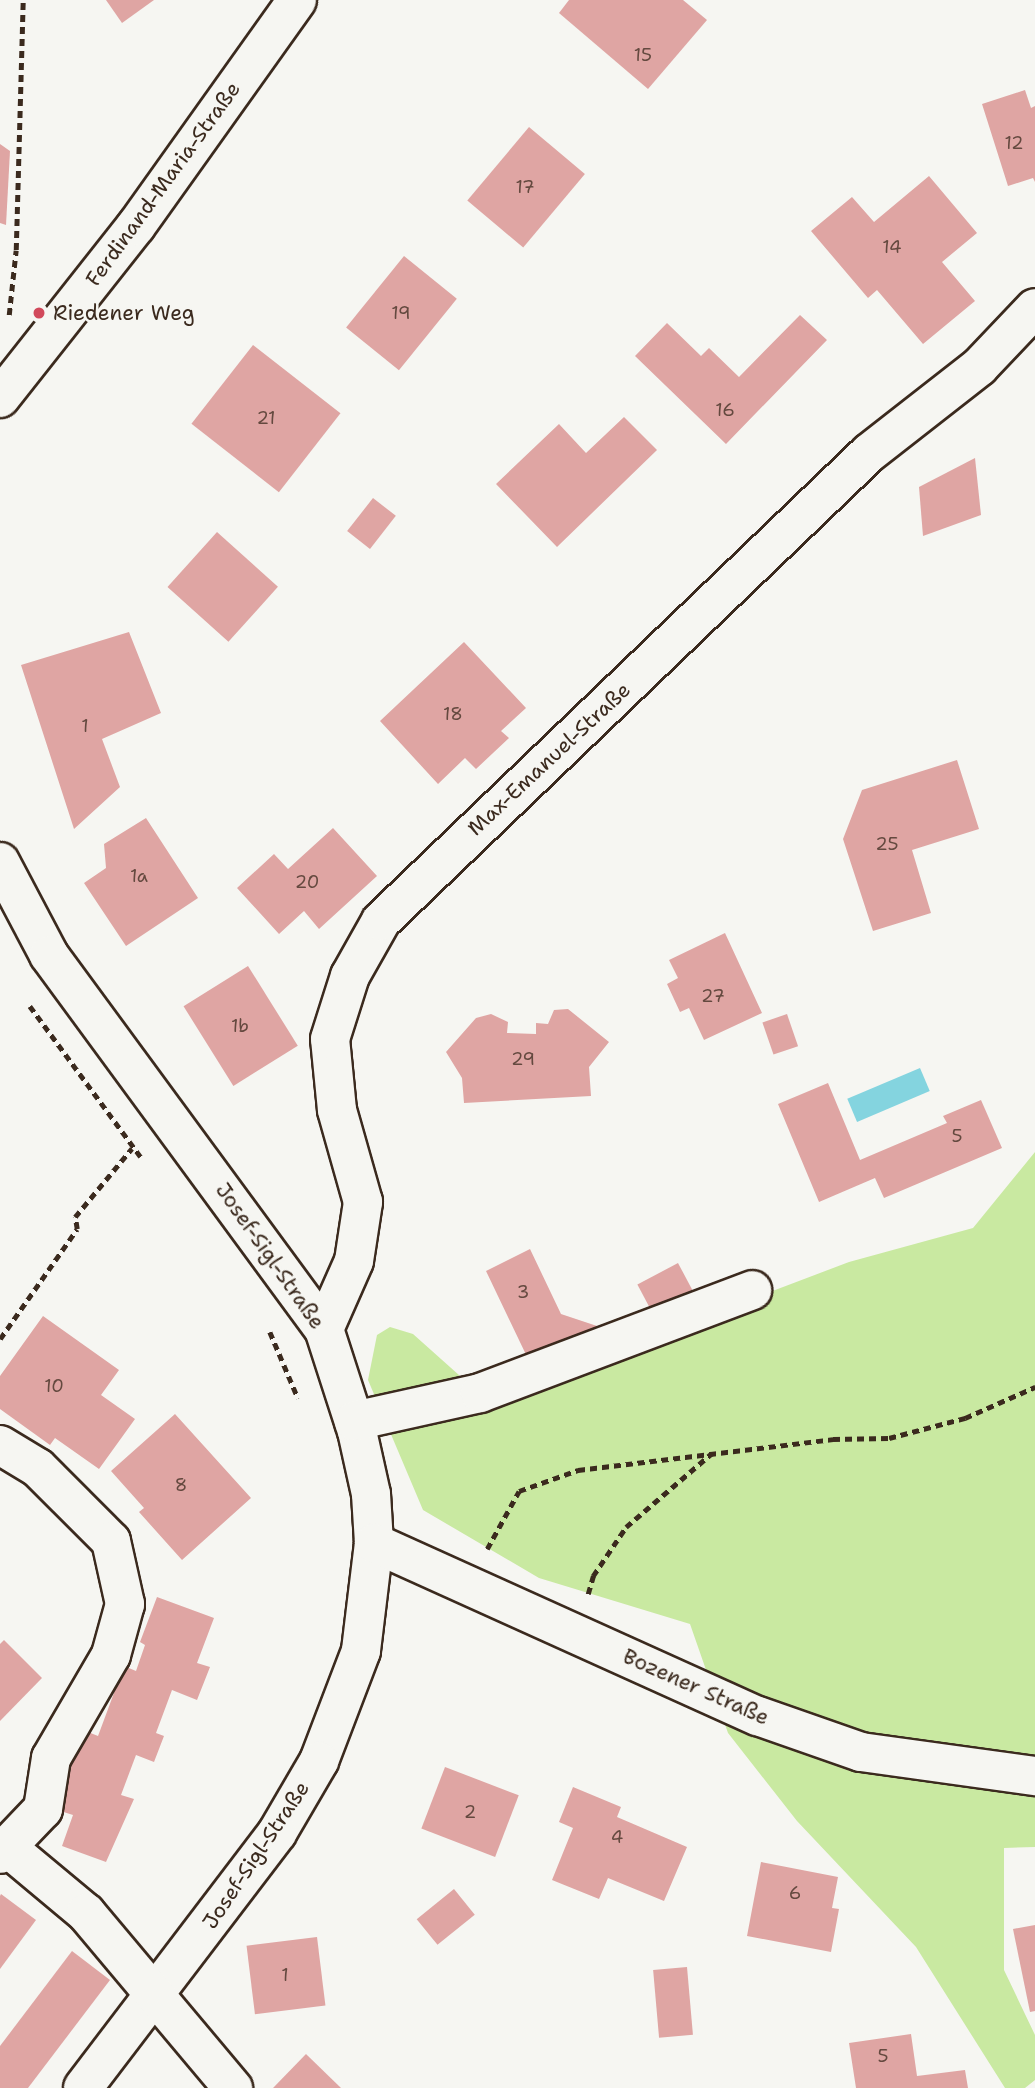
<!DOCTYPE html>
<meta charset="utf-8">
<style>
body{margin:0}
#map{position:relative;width:1035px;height:2088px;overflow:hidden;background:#f6f6f2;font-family:"Shantell Sans",sans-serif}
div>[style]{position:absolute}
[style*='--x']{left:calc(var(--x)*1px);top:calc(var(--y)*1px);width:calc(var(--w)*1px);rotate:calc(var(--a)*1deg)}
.green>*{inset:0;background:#c9e9a1}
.water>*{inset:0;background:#84d4df;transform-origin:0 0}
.building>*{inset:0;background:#dfa5a3;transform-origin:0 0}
.path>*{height:4.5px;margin-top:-2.25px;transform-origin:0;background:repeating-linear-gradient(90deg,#3b2a1e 0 7px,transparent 0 12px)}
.roads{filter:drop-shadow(2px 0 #3b2a1e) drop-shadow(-2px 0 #3b2a1e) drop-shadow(0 2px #3b2a1e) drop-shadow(0 -2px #3b2a1e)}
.minor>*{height:38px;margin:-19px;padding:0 19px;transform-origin:19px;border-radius:19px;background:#f6f6f2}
.dots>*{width:19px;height:19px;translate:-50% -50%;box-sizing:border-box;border:4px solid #f6f6f2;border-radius:50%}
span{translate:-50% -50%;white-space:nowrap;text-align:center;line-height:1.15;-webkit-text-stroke:5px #f6f6f2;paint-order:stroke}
.number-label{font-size:18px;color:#64493f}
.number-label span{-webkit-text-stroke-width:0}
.street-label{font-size:21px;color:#3b2a1e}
.poi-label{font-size:21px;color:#3b2a1e}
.left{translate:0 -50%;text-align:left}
</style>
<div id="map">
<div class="green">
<i style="clip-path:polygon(1035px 1152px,1035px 1847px,1004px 1848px,1004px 1970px,1035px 2035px,1035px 2080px,1025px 2088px,1005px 2088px,916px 1947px,797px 1821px,728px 1733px,690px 1624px,539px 1578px,423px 1510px,368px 1380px,377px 1335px,390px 1327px,413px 1334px,497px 1409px,593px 1359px,849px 1262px,973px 1228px)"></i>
</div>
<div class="water">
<i style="left:920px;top:1068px;width:25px;height:79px;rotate:67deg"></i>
</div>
<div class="building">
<i style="clip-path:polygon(106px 0,154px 0,122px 23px)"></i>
<i style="clip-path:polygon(569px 0,683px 0,707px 20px,648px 89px,559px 13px)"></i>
<i style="clip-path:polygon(1025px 90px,1031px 108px,1035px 106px,1035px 182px,1033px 178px,1008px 186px,982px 104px)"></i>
<i style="left:529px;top:127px;width:73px;height:96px;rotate:40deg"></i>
<i style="clip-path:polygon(0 144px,10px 151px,6px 225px,0 223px)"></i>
<i style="clip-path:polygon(929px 176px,977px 233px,942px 262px,975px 301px,923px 344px,877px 290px,868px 298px,811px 231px,852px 197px,874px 222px)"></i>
<i style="left:404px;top:256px;width:68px;height:92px;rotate:39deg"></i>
<i style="clip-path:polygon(800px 315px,827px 340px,726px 444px,635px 356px,667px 323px,701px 356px,709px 348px,739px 377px)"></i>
<i style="left:253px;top:345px;width:111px;height:100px;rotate:38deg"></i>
<i style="clip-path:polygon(624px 417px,657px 450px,557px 547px,496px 484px,559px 424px,586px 453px)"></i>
<i style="clip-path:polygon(975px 458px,981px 515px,923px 536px,919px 487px)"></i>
<i style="left:373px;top:498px;width:29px;height:42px;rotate:38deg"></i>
<i style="left:217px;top:532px;width:82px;height:74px;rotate:42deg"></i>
<i style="clip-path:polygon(129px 632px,161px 713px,102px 739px,120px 787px,74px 829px,21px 665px)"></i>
<i style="clip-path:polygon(464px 642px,526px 708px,501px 731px,509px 738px,476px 769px,465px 758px,438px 784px,380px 721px)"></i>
<i style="clip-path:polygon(957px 760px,979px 829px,912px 850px,931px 913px,873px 931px,843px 839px,862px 790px)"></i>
<i style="clip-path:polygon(146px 818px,198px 898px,126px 946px,84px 883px,106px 868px,104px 844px)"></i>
<i style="clip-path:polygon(333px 828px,377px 876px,319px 929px,304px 911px,279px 934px,237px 888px,274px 854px,288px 869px)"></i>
<i style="clip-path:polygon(725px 933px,762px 1013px,704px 1040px,689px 1008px,680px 1012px,667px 984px,678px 978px,669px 960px)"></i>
<i style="left:248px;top:966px;width:94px;height:76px;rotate:58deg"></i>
<i style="clip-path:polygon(568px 1009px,609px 1042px,589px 1067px,591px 1096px,464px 1103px,462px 1078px,446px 1052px,476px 1018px,491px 1014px,508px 1022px,507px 1033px,536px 1034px,536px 1023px,548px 1024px,554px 1010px)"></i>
<i style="left:787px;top:1014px;width:34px;height:26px;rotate:71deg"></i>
<i style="clip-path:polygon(828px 1083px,860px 1160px,947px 1123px,943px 1116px,981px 1100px,1002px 1148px,884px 1198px,875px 1178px,819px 1202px,778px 1104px)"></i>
<i style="clip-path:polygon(530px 1249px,561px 1314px,603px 1328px,530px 1363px,486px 1271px)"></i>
<i style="left:678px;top:1263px;width:32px;height:46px;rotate:62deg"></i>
<i style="clip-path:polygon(43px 1316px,119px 1370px,101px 1395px,135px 1419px,99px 1469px,55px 1438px,50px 1445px,0 1409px,0 1376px)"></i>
<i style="clip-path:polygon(175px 1414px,251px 1498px,182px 1560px,139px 1512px,144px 1508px,111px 1471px)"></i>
<i style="clip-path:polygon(157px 1597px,214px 1618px,197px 1663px,210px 1667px,197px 1700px,172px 1690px,156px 1733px,164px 1736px,154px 1762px,136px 1755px,121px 1795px,134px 1799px,106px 1862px,62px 1846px,73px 1815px,54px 1809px,83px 1730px,98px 1736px,124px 1666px,136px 1671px,145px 1645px,140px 1642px)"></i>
<i style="clip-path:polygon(4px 1640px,42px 1678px,0 1721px,0 1644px)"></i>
<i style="left:445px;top:1767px;width:79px;height:66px;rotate:21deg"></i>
<i style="clip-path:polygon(573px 1787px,621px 1807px,617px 1817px,687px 1847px,664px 1901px,608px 1878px,599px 1899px,552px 1880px,573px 1828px,559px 1822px)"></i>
<i style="clip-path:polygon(761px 1862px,838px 1877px,832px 1908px,839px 1909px,831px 1952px,747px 1936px)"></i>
<i style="left:454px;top:1889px;width:33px;height:48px;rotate:51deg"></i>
<i style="clip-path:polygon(1px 1894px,36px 1920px,0 1969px,0 1896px)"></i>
<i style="clip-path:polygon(1035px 1925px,1035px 2011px,1030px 2012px,1013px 1929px)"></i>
<i style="left:317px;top:1937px;width:69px;height:71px;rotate:83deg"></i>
<i style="clip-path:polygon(72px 1951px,110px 1980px,28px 2088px,0 2088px,0 2046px)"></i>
<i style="left:687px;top:1967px;width:68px;height:34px;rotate:85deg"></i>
<i style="clip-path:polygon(911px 2034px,917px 2076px,965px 2070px,968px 2088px,856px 2088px,849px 2043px)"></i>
<i style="clip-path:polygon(306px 2054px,341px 2088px,273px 2088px)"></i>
</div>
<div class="path">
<i style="--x:9;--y:315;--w:65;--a:-83.9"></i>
<i style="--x:16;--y:250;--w:250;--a:-88.4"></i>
<i style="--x:30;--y:1006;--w:187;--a:53.7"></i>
<i style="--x:270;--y:1332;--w:72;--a:67"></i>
<i style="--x:0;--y:1339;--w:134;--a:-55"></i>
<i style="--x:77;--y:1229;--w:12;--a:-99"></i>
<i style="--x:75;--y:1217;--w:89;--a:-50.4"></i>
<i style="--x:487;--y:1549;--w:66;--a:-61.1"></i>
<i style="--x:519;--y:1491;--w:63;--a:-19.6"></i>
<i style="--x:578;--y:1470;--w:257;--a:-6.9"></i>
<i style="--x:833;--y:1439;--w:56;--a:-1"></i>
<i style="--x:889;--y:1438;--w:79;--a:-14.7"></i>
<i style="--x:965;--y:1418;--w:77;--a:-23.9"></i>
<i style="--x:588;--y:1594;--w:19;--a:-74"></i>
<i style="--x:593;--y:1576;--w:59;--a:-56"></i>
<i style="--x:626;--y:1527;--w:113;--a:-40.7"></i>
</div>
<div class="roads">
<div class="minor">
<i style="--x:0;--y:398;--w:219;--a:-51.7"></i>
<i style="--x:136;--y:226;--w:277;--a:-54.5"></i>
<i style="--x:0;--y:862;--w:105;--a:62.2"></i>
<i style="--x:49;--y:955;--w:464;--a:53.7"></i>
<i style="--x:324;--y:1329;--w:107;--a:72.1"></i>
<i style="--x:357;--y:1431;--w:65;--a:77.5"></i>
<i style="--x:371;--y:1494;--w:49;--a:86.5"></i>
<i style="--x:374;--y:1543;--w:109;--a:96.9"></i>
<i style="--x:361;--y:1651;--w:118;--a:110.9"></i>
<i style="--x:319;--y:1761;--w:83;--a:120.3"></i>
<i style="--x:277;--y:1833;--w:320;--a:127.3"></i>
<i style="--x:324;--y:1329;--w:74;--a:-66.2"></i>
<i style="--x:354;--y:1261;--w:60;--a:-81.3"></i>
<i style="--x:363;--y:1202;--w:96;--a:-105.8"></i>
<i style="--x:337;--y:1110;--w:71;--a:-95.6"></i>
<i style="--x:330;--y:1039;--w:66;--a:-72.4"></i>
<i style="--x:350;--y:976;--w:63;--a:-60.6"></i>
<i style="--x:381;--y:921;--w:676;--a:-43.8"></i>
<i style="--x:869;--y:453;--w:140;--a:-38"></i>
<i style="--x:979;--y:367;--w:81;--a:-46.5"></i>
<i style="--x:354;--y:1421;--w:129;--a:-12.5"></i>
<i style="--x:480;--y:1393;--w:291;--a:-20.7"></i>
<i style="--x:0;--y:1445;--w:44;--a:31.2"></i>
<i style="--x:38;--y:1468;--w:103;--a:45"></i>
<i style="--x:111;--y:1541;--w:65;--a:77.5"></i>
<i style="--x:125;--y:1604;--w:53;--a:105.4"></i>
<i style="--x:111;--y:1655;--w:119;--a:120.2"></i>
<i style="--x:51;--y:1758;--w:52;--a:98.9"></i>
<i style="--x:43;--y:1809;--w:62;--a:133.7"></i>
<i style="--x:374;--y:1543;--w:421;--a:24.3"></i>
<i style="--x:758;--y:1716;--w:109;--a:19.3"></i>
<i style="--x:861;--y:1752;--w:176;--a:7.9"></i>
<i style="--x:8;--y:1848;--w:102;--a:39.8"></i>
<i style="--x:86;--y:1913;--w:229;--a:50"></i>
</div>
</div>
<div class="dots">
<i style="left:39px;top:313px;background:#d1495b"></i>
</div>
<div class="number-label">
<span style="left:643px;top:55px">15</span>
<span style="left:1014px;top:143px">12</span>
<span style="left:525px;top:187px">17</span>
<span style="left:892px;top:247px">14</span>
<span style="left:401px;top:313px">19</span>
<span style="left:725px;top:410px">16</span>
<span style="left:266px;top:418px">21</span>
<span style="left:453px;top:714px">18</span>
<span style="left:85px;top:726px">1</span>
<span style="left:887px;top:844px">25</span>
<span style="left:139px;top:876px">1a</span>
<span style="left:307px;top:882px">20</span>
<span style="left:713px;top:996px">27</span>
<span style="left:240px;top:1026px">1b</span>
<span style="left:523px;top:1059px">29</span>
<span style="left:957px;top:1136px">5</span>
<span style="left:523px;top:1292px">3</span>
<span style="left:54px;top:1386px">10</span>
<span style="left:181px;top:1485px">8</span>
<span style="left:470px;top:1812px">2</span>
<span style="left:617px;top:1837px">4</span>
<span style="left:795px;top:1893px">6</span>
<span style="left:285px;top:1975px">1</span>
<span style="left:883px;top:2056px">5</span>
</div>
<div class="street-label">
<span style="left:163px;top:184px;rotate:-54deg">Ferdinand-Maria-Straße</span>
<span style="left:549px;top:759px;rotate:-43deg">Max-Emanuel-Straße</span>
<span style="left:270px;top:1256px;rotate:55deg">Josef-Sigl-Straße</span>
<span style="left:696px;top:1687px;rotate:24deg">Bozener Straße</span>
<span style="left:256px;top:1855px;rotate:-56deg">Josef-Sigl-Straße</span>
</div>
<div class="poi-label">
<span class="left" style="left:53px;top:313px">Riedener Weg</span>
</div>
</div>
